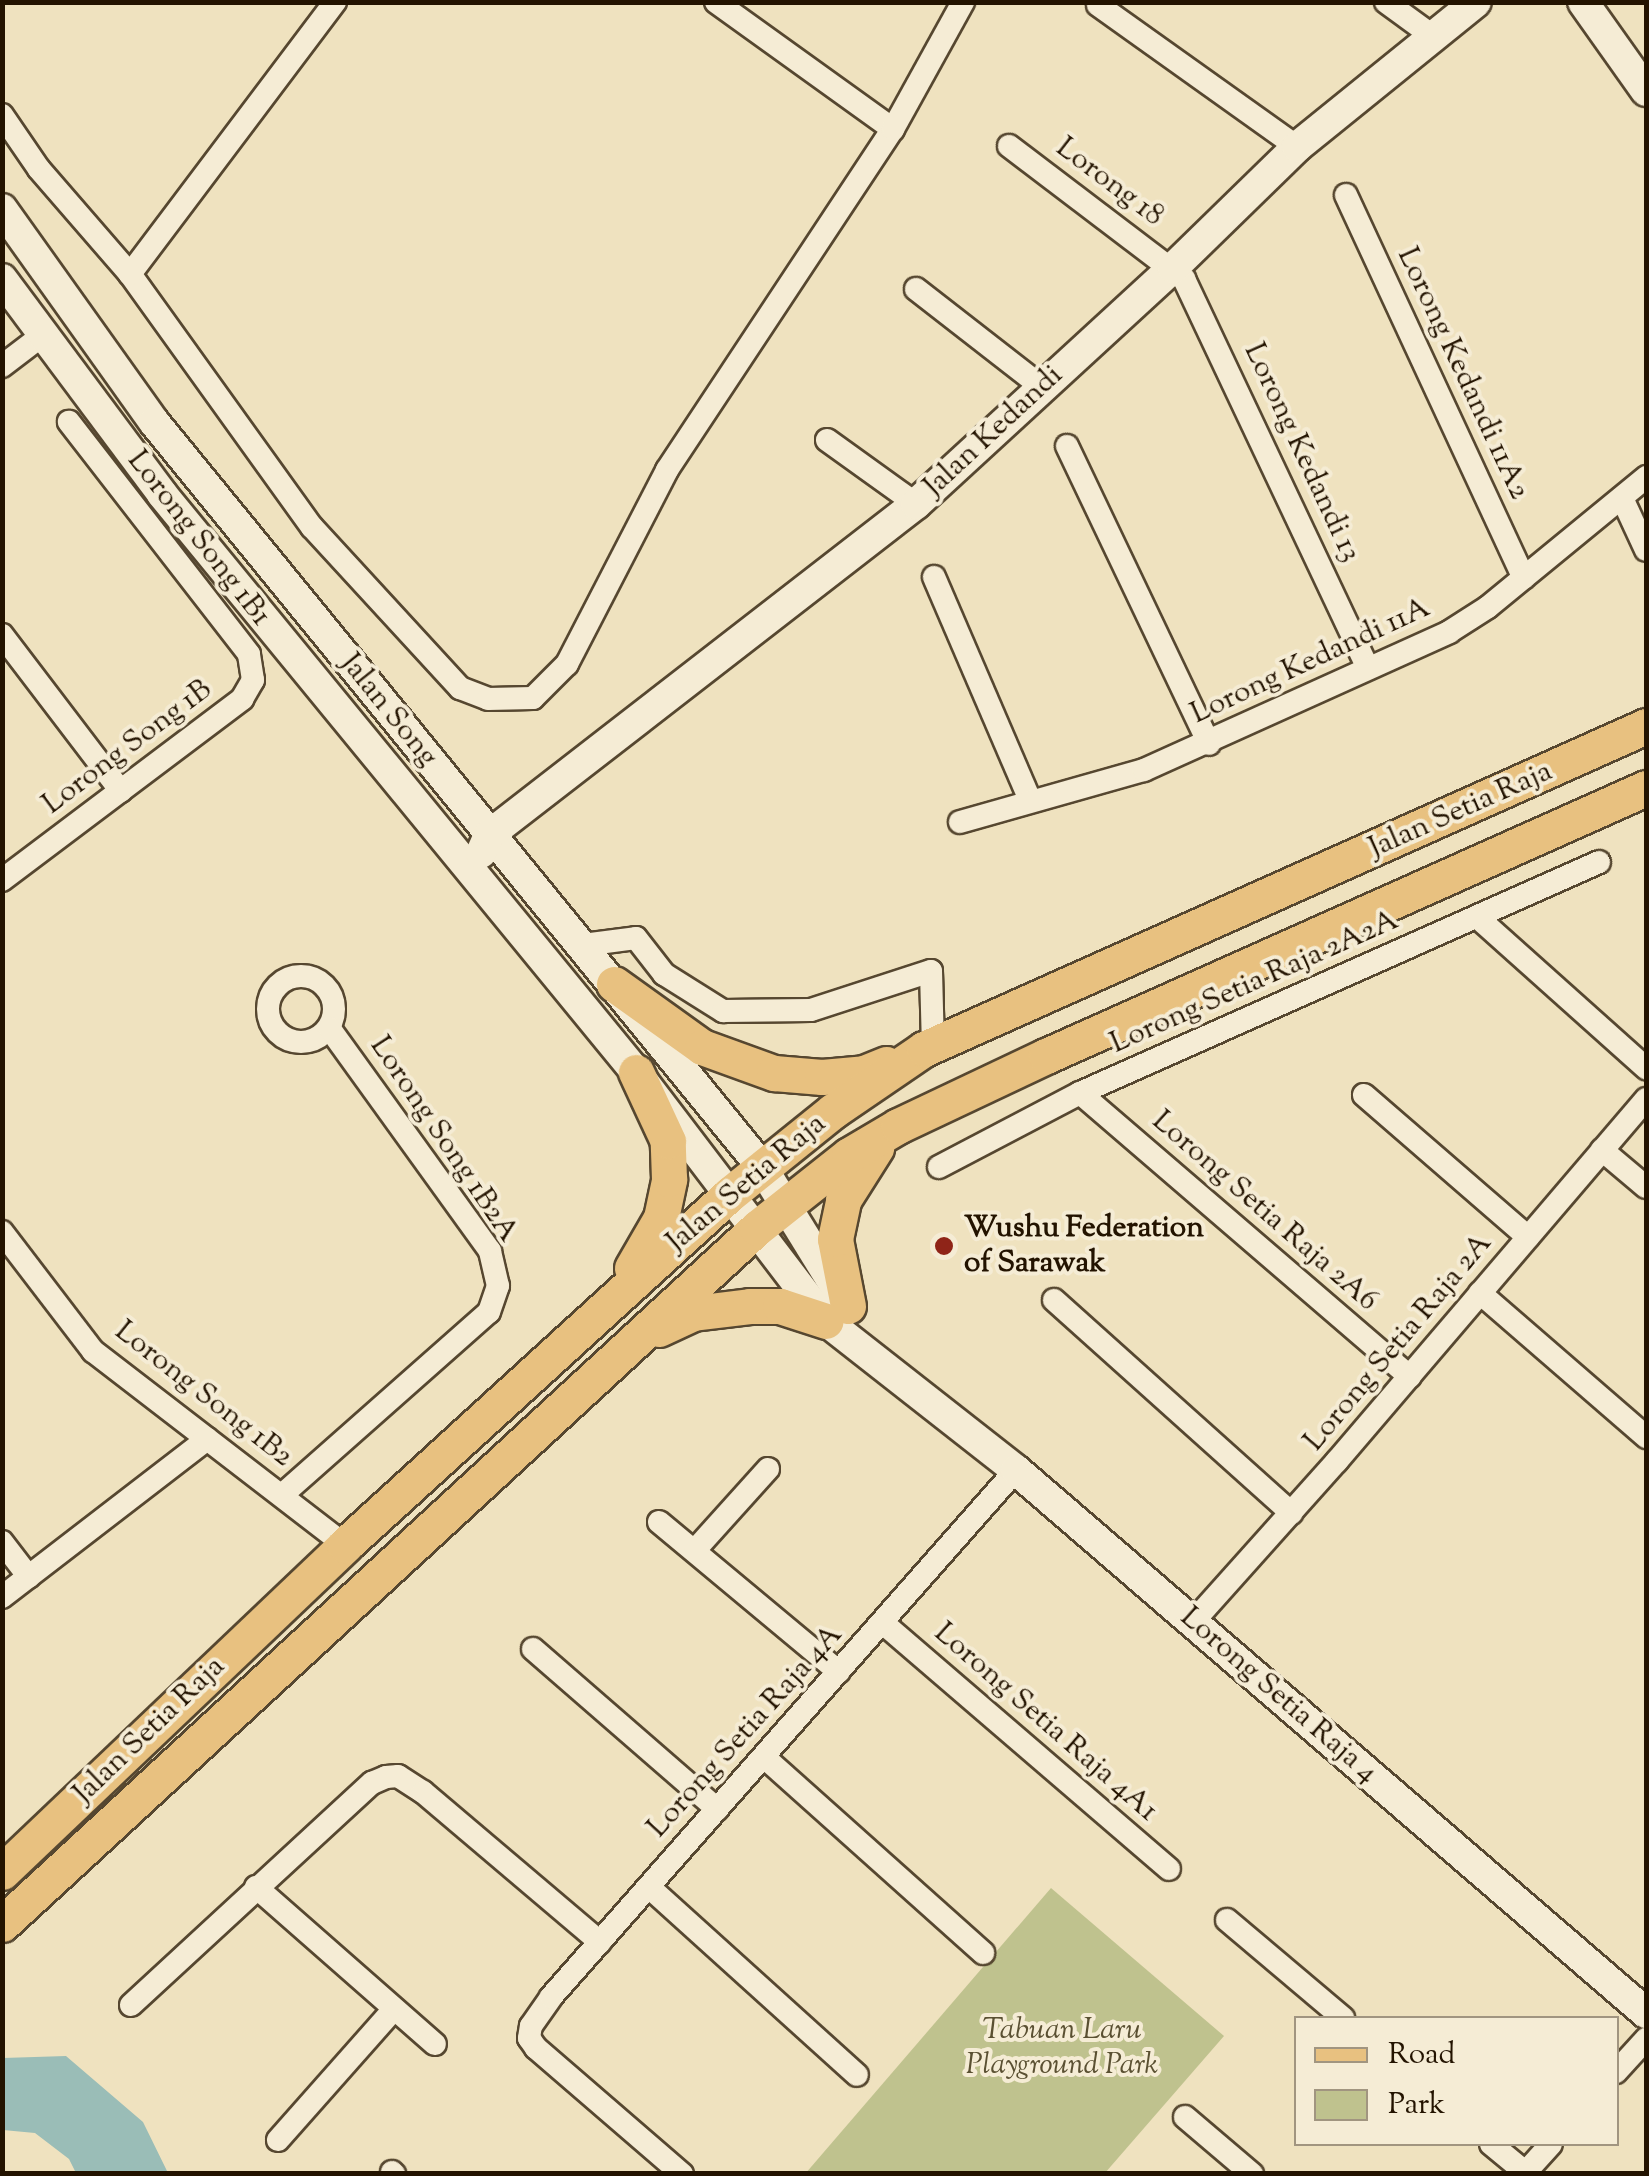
<!DOCTYPE html>
<style>
body{margin:0}
#map{position:relative;width:1649px;height:2176px;overflow:hidden;background:#efe2bf;font-family:"Sorts Mill Goudy",serif}
div>[style]{position:absolute}
[style*='--x']{left:calc(var(--x)*1px);top:calc(var(--y)*1px);width:calc(var(--w)*1px);rotate:calc(var(--a)*1deg)}
.green>*{inset:0;background:#bfc28e}
.water>*{inset:0;background:#9abdb7}
.roads{filter:drop-shadow(2px 0 #564730) drop-shadow(-2px 0 #564730) drop-shadow(0 2px #564730) drop-shadow(0 -2px #564730)}
.street>*{height:22px;margin:-11px;padding:0 11px;transform-origin:11px;border-radius:11px;background:#f5ecd5}
.street>.ring{margin:-11px;padding:0;box-sizing:content-box;background:none;border:22px solid #f5ecd5;border-radius:50%}
.secondary>*{height:30px;margin:-15px;padding:0 15px;transform-origin:15px;border-radius:15px;background:#f5ecd5}
.primary>*{height:35px;margin:-17.5px;padding:0 17.5px;transform-origin:17.5px;border-radius:17.5px;background:#e8c180}
.dots>*{width:28px;height:28px;translate:-50% -50%;box-sizing:border-box;border:5px solid #f5ecd5;border-radius:50%}
span{translate:-50% -50%;white-space:nowrap;text-align:center;line-height:1.15;-webkit-text-stroke:8px #f5ecd5;paint-order:stroke}
.street-label{font-size:30px;color:#231300}
.poi-label{font-size:30px;color:#231300;font-weight:700}
.left{translate:0 -50%;text-align:left}
.park-label{font-size:30px;color:#5a5032;font-style:italic}
.frame{position:absolute;inset:0;border:5px solid #231300;pointer-events:none}
.legend{position:absolute;left:1294px;top:2016px;width:325px;height:130px;box-sizing:border-box;background:#f5ecd5;border:2px solid #a19580;margin:0;padding:12px 18px;list-style:none;font-size:30px;color:#231300}
.legend li{display:flex;align-items:center;gap:20px;height:50px}
.legend b{width:50px;border:2px solid #a19580}
</style>
<div id="map">
<div class="green">
<i style="clip-path:polygon(1051px 1888px,1224px 2036px,1105px 2173px,805px 2174px)"></i>
</div>
<div class="water">
<i style="clip-path:polygon(66px 2056px,143px 2122px,168px 2173px,76px 2173px,69px 2159px,35px 2133px,3px 2130px,3px 2058px)"></i>
</div>
<div class="roads">
<div class="street">
<i style="--x:335;--y:2;--w:341;--a:127"></i>
<i style="--x:130;--y:274;--w:312;--a:54.3"></i>
<i style="--x:312;--y:527;--w:219;--a:47.4"></i>
<i style="--x:460;--y:688;--w:30;--a:21"></i>
<i style="--x:488;--y:699;--w:45;--a:-1.3"></i>
<i style="--x:533;--y:698;--w:48;--a:-45"></i>
<i style="--x:567;--y:664;--w:218;--a:-62.7"></i>
<i style="--x:667;--y:470;--w:409;--a:-56.5"></i>
<i style="--x:716;--y:2;--w:218;--a:35.7"></i>
<i style="--x:893;--y:129;--w:145;--a:-61.1"></i>
<i style="--x:1386;--y:2;--w:59;--a:36.1"></i>
<i style="--x:1098;--y:5;--w:244;--a:35.5"></i>
<i style="--x:2;--y:115;--w:65;--a:55.6"></i>
<i style="--x:39;--y:169;--w:139;--a:49.1"></i>
<i style="--x:1009;--y:146;--w:220;--a:37.2"></i>
<i style="--x:1184;--y:279;--w:430;--a:64.7"></i>
<i style="--x:1346;--y:195;--w:422;--a:65.1"></i>
<i style="--x:916;--y:289;--w:160;--a:37.9"></i>
<i style="--x:2;--y:366;--w:53;--a:-37.3"></i>
<i style="--x:827;--y:440;--w:110;--a:35.7"></i>
<i style="--x:1067;--y:446;--w:330;--a:64.5"></i>
<i style="--x:1622;--y:498;--w:57;--a:65.2"></i>
<i style="--x:934;--y:577;--w:243;--a:66.7"></i>
<i style="--x:2;--y:635;--w:196;--a:52.7"></i>
<i style="--x:960;--y:822;--w:191;--a:-15.8"></i>
<i style="--x:1144;--y:770;--w:335;--a:-24.3"></i>
<i style="--x:1449;--y:632;--w:46;--a:-32.7"></i>
<i style="--x:1488;--y:607;--w:205;--a:-39.4"></i>
<i style="--x:2;--y:880;--w:301;--a:-37"></i>
<i style="--x:242;--y:699;--w:22;--a:-60"></i>
<i style="--x:253;--y:680;--w:26;--a:-99"></i>
<i style="--x:249;--y:654;--w:294;--a:-127.8"></i>
<i style="--x:1477;--y:917;--w:227;--a:41.8"></i>
<i style="--x:583;--y:945;--w:53;--a:-7.5"></i>
<i style="--x:636;--y:938;--w:46;--a:52.1"></i>
<i style="--x:664;--y:974;--w:70;--a:32.1"></i>
<i style="--x:723;--y:1011;--w:88;--a:-0.7"></i>
<i style="--x:811;--y:1010;--w:126;--a:-18"></i>
<i style="--x:931;--y:971;--w:74;--a:88.5"></i>
<i class="ring" style="left:268px;top:976px;width:44px;height:44px"></i>
<i style="--x:1080;--y:1093;--w:435;--a:40.7"></i>
<i style="--x:1364;--y:1095;--w:217;--a:40.9"></i>
<i style="--x:1602;--y:1150;--w:57;--a:40.1"></i>
<i style="--x:939;--y:1167;--w:159;--a:-27.7"></i>
<i style="--x:1080;--y:1093;--w:568;--a:-23.99"></i>
<i style="--x:2;--y:1232;--w:150;--a:52.6"></i>
<i style="--x:93;--y:1351;--w:318;--a:37.6"></i>
<i style="--x:1480;--y:1293;--w:220;--a:40.9"></i>
<i style="--x:1054;--y:1300;--w:319;--a:41.9"></i>
<i style="--x:282;--y:1495;--w:276;--a:-41.5"></i>
<i style="--x:489;--y:1312;--w:28;--a:-71"></i>
<i style="--x:498;--y:1286;--w:36;--a:-103"></i>
<i style="--x:490;--y:1251;--w:275;--a:-125.8"></i>
<i style="--x:659;--y:1522;--w:234;--a:39.8"></i>
<i style="--x:2;--y:1542;--w:44;--a:52.4"></i>
<i style="--x:695;--y:1550;--w:109;--a:-48"></i>
<i style="--x:2;--y:1597;--w:259;--a:-37.6"></i>
<i style="--x:1193;--y:1622;--w:216;--a:-48.2"></i>
<i style="--x:1337;--y:1461;--w:476;--a:-49.5"></i>
<i style="--x:883;--y:1623;--w:377;--a:40.7"></i>
<i style="--x:533;--y:1649;--w:244;--a:41"></i>
<i style="--x:764;--y:1757;--w:294;--a:41.8"></i>
<i style="--x:256;--y:1887;--w:238;--a:41.3"></i>
<i style="--x:649;--y:1887;--w:280;--a:42.1"></i>
<i style="--x:1227;--y:1920;--w:152;--a:40.2"></i>
<i style="--x:131;--y:2005;--w:328;--a:-42.7"></i>
<i style="--x:372;--y:1783;--w:15;--a:-23"></i>
<i style="--x:386;--y:1777;--w:12;--a:-5"></i>
<i style="--x:398;--y:1776;--w:30;--a:33"></i>
<i style="--x:423;--y:1792;--w:232;--a:40.3"></i>
<i style="--x:1616;--y:2072;--w:45;--a:-47.7"></i>
<i style="--x:1185;--y:2117;--w:88;--a:40.4"></i>
<i style="--x:278;--y:2140;--w:175;--a:-48.5"></i>
<i style="--x:1491;--y:2144;--w:44;--a:39.5"></i>
<i style="--x:392;--y:2172;--w:3;--a:45"></i>
<i style="--x:682;--y:2174;--w:193;--a:-139.2"></i>
<i style="--x:536;--y:2048;--w:12;--a:-125"></i>
<i style="--x:529;--y:2038;--w:12;--a:-81"></i>
<i style="--x:531;--y:2026;--w:35;--a:-55"></i>
<i style="--x:551;--y:1997;--w:703;--a:-48.58"></i>
<i style="--x:1524;--y:2174;--w:40;--a:-48"></i>
</div>
<div class="secondary">
<i style="--x:1583;--y:2;--w:109;--a:54.7"></i>
<i style="--x:2;--y:209;--w:262;--a:54.5"></i>
<i style="--x:154;--y:422;--w:960;--a:50.79"></i>
<i style="--x:761;--y:1166;--w:154;--a:58.3"></i>
<i style="--x:2;--y:279;--w:268;--a:53.3"></i>
<i style="--x:162;--y:494;--w:748;--a:50.65"></i>
<i style="--x:636;--y:1072;--w:313;--a:52.7"></i>
<i style="--x:826;--y:1321;--w:241;--a:38.1"></i>
<i style="--x:1016;--y:1470;--w:832;--a:40.76"></i>
<i style="--x:481;--y:853;--w:20;--a:-66"></i>
<i style="--x:489;--y:835;--w:540;--a:-37.78"></i>
<i style="--x:916;--y:504;--w:349;--a:-42.6"></i>
<i style="--x:1173;--y:268;--w:173;--a:-44.3"></i>
<i style="--x:1297;--y:147;--w:230;--a:-39"></i>
</div>
<div class="primary">
<i style="--x:614;--y:984;--w:108;--a:35.6"></i>
<i style="--x:702;--y:1047;--w:77;--a:19.9"></i>
<i style="--x:774;--y:1073;--w:48;--a:4.8"></i>
<i style="--x:822;--y:1077;--w:42;--a:-5.4"></i>
<i style="--x:864;--y:1073;--w:24;--a:-22"></i>
<i style="--x:632;--y:1268;--w:58;--a:-59.9"></i>
<i style="--x:661;--y:1218;--w:40;--a:-78"></i>
<i style="--x:669;--y:1179;--w:38;--a:-92"></i>
<i style="--x:668;--y:1141;--w:76;--a:-114.9"></i>
<i style="--x:848;--y:1306;--w:68;--a:-101"></i>
<i style="--x:835;--y:1239;--w:40;--a:-78"></i>
<i style="--x:843;--y:1200;--w:62;--a:-57.6"></i>
<i style="--x:659;--y:1329;--w:38;--a:-25"></i>
<i style="--x:693;--y:1313;--w:57;--a:-7"></i>
<i style="--x:750;--y:1306;--w:30;--a:0"></i>
<i style="--x:780;--y:1306;--w:48;--a:18.1"></i>
<i style="--x:2;--y:1872;--w:474;--a:-43.6"></i>
<i style="--x:345;--y:1545;--w:521;--a:-42.36"></i>
<i style="--x:730;--y:1194;--w:132;--a:-38.9"></i>
<i style="--x:833;--y:1111;--w:110;--a:-34.3"></i>
<i style="--x:924;--y:1049;--w:791;--a:-24.1"></i>
<i style="--x:2;--y:1924;--w:1027;--a:-42.67"></i>
<i style="--x:757;--y:1228;--w:117;--a:-38.4"></i>
<i style="--x:849;--y:1155;--w:57;--a:-30.6"></i>
<i style="--x:898;--y:1126;--w:164;--a:-25.3"></i>
<i style="--x:1046;--y:1056;--w:657;--a:-24.07"></i>
</div>
</div>
<div class="dots">
<i style="left:944px;top:1246px;background:#8f2418"></i>
</div>
<div class="street-label">
<span style="left:1109px;top:183px;rotate:37deg">Lorong 18</span>
<span style="left:1462px;top:374px;rotate:65deg">Lorong Kedandi 11A2</span>
<span style="left:994px;top:432px;rotate:-43deg">Jalan Kedandi</span>
<span style="left:1301px;top:453px;rotate:65deg">Lorong Kedandi 13</span>
<span style="left:198px;top:539px;rotate:52deg">Lorong Song 1B1</span>
<span style="left:1311px;top:662px;rotate:-25deg">Lorong Kedandi 11A</span>
<span style="left:388px;top:711px;rotate:51deg">Jalan Song</span>
<span style="left:128px;top:748px;rotate:-37deg">Lorong Song 1B</span>
<span style="left:1461px;top:811px;rotate:-24deg">Jalan Setia Raja</span>
<span style="left:1255px;top:983px;rotate:-24deg">Lorong Setia Raja 2A2A</span>
<span style="left:443px;top:1140px;rotate:56deg">Lorong Song 1B2A</span>
<span style="left:747px;top:1184px;rotate:-40deg">Jalan Setia Raja</span>
<span style="left:1264px;top:1212px;rotate:41deg">Lorong Setia Raja 2A6</span>
<span style="left:1399px;top:1343px;rotate:-50deg">Lorong Setia Raja 2A</span>
<span style="left:203px;top:1395px;rotate:38deg">Lorong Song 1B2</span>
<span style="left:1278px;top:1696px;rotate:41deg">Lorong Setia Raja 4</span>
<span style="left:1045px;top:1723px;rotate:41deg">Lorong Setia Raja 4A1</span>
<span style="left:150px;top:1731px;rotate:-44deg">Jalan Setia Raja</span>
<span style="left:746px;top:1732px;rotate:-48deg">Lorong Setia Raja 4A</span>
</div>
<div class="poi-label">
<span class="left" style="left:964px;top:1246px">Wushu Federation<br>of Sarawak</span>
</div>
<div class="park-label">
<span style="left:1062px;top:2048px">Tabuan Laru<br>Playground Park</span>
</div>
<div class="frame"></div>
<ul class="legend">
<li><b style="height:12px;background:#e8c180"></b>Road</li>
<li><b style="height:28px;background:#bfc28e"></b>Park</li>
</ul>
</div>
